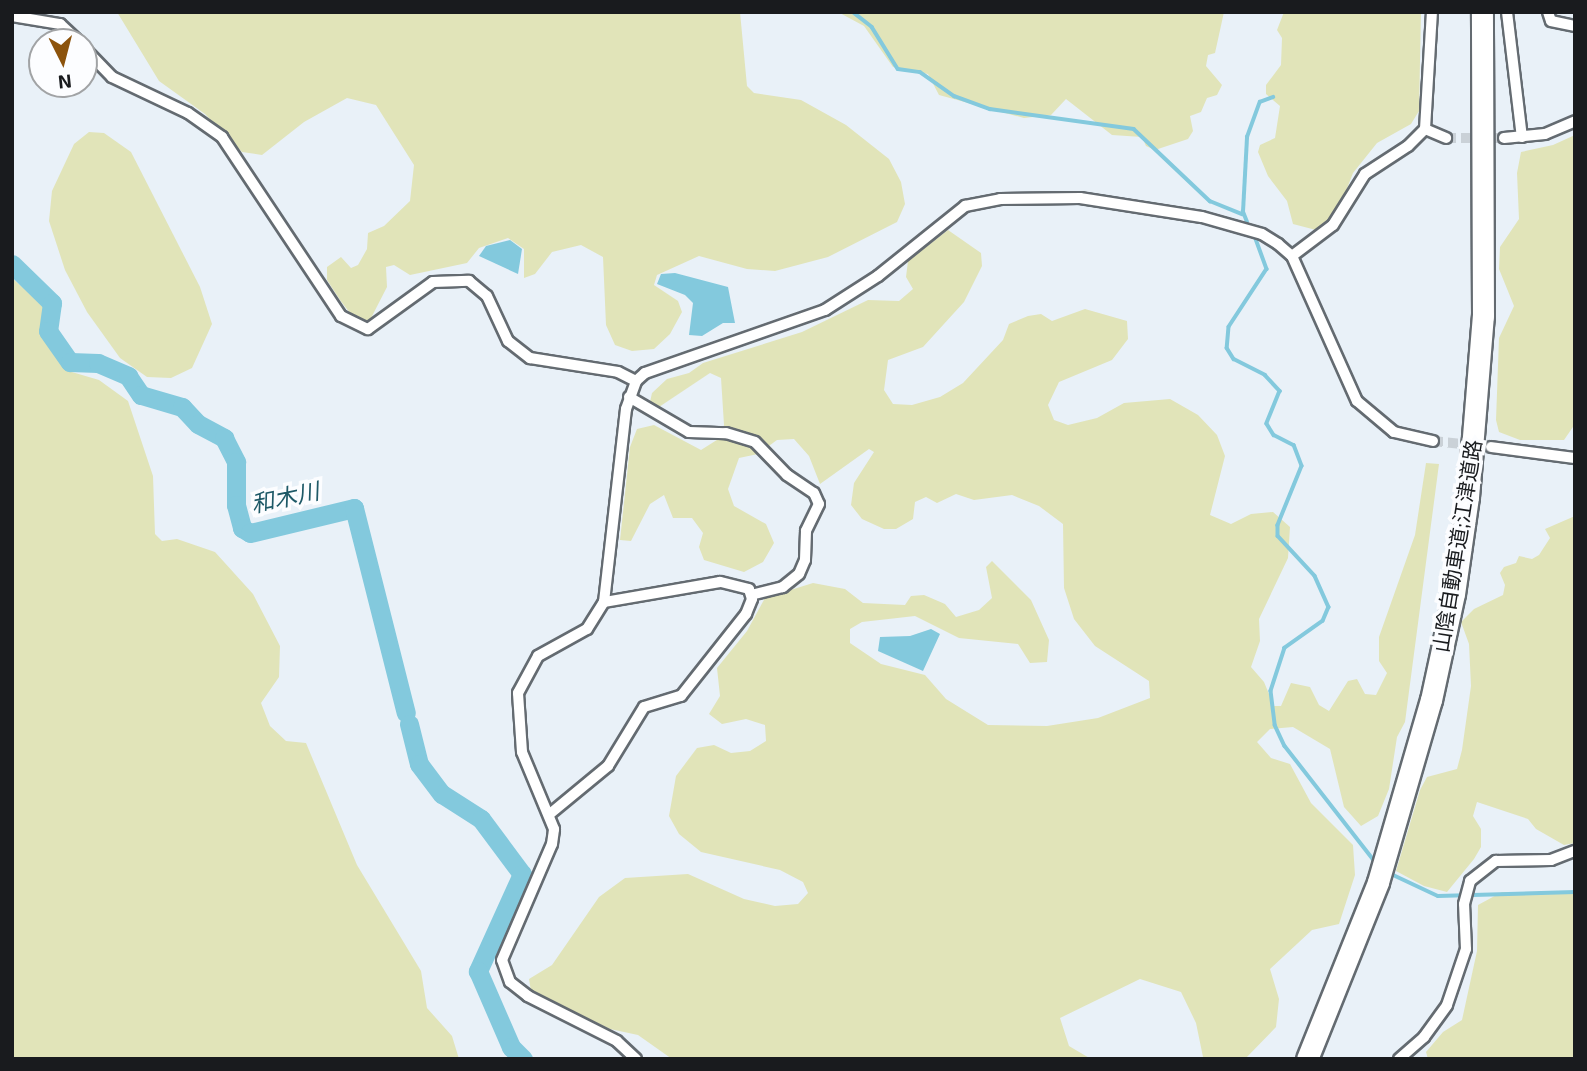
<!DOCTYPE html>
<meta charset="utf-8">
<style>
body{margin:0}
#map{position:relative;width:1587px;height:1071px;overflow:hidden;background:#e9f1f8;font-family:"Exo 2","Noto Sans JP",sans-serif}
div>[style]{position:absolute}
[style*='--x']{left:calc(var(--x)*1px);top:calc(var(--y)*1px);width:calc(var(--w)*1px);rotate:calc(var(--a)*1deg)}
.green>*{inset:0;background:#e1e4b9}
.water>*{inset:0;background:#83c9dd}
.stream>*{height:3.5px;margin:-1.75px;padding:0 1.75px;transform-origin:1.75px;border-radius:1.75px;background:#83c9dd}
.river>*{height:19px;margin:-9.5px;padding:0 9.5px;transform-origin:9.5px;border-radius:9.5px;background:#83c9dd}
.minor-tunnel>*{height:10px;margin-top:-5px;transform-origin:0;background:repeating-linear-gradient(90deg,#cad1d7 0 10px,transparent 0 15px)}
.roads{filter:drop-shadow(2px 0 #646b71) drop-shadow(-2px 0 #646b71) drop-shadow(0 2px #646b71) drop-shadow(0 -2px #646b71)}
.minor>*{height:10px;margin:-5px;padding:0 5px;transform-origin:5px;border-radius:5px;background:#fff}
.motorway>*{height:21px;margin:-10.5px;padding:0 10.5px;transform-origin:10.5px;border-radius:10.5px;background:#fff}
span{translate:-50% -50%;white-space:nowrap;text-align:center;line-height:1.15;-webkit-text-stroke:7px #fcfdff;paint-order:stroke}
.street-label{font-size:21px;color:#191b1e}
.water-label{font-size:23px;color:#1e5967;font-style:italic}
.frame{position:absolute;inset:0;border:14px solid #191b1e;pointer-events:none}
.north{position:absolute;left:28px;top:28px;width:70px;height:70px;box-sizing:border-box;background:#fcfdff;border:2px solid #a1a3a5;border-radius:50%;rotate:174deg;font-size:19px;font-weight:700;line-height:28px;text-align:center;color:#191b1e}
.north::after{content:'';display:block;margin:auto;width:24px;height:32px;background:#8c530c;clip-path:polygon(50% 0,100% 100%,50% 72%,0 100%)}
</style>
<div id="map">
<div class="green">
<i style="clip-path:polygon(117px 12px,740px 12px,747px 86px,754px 93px,801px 100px,846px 125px,889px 159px,901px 182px,905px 204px,897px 222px,828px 257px,775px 271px,747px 269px,699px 256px,657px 275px,654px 285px,678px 301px,682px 312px,670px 334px,654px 349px,632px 351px,615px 345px,606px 325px,603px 257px,581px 245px,552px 252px,535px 274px,524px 278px,524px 249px,508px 238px,479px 248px,467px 263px,410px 275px,394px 265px,386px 267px,387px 287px,369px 322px,353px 317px,340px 300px,327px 280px,327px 267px,341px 257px,351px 268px,358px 265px,367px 249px,368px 233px,384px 226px,410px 201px,414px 165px,376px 105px,347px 98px,304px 122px,262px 155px,242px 152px,205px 114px,159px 81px)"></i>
<i style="clip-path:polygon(838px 12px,1224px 12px,1215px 53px,1208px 55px,1206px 66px,1222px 85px,1217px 95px,1207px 98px,1201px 112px,1190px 116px,1193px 131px,1188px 139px,1155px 150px,1146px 146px,1142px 137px,1112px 135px,1066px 99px,1051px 115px,1024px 118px,939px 95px,928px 74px,893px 67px,864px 26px)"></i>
<i style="clip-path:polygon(1284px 12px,1421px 12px,1419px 111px,1411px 124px,1377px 143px,1353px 173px,1339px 209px,1316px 230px,1293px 224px,1287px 201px,1268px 176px,1258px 152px,1260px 145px,1275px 138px,1280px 106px,1266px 94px,1266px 85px,1281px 65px,1282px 38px,1277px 30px)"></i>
<i style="clip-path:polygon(89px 132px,104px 133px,131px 152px,200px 287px,212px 324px,192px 368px,171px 378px,147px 377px,120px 358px,87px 312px,65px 270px,49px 221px,52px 191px,74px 144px)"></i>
<i style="clip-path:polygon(1575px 135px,1575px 424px,1564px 440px,1520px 440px,1499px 432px,1496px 420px,1499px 338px,1514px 306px,1499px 269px,1500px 247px,1519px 219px,1517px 173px,1521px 152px,1553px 145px)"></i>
<i style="clip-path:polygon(948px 230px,981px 253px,982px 266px,964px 302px,923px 347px,888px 360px,884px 390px,893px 404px,912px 405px,940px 397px,963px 383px,1003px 340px,1009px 324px,1028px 316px,1041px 314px,1052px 321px,1085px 309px,1127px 321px,1128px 339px,1112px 360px,1059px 382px,1048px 405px,1054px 420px,1068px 425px,1097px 418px,1124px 403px,1170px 399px,1198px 415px,1217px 435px,1225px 456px,1210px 515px,1231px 524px,1251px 514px,1273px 512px,1290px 527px,1288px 558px,1259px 619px,1260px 641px,1251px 667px,1264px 682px,1274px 706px,1281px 706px,1291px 683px,1310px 687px,1319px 705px,1329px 711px,1348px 681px,1357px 679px,1365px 694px,1376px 695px,1387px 673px,1379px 661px,1379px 637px,1415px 535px,1426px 463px,1439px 464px,1405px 722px,1397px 737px,1389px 789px,1378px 816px,1361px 826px,1344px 807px,1330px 749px,1293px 727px,1270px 729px,1257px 742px,1271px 758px,1290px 764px,1311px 803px,1353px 845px,1355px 875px,1339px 924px,1312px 930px,1270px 969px,1279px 999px,1276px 1027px,1245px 1059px,1203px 1057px,1196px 1023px,1181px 992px,1140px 979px,1060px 1018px,1069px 1046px,1091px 1059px,672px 1059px,638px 1035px,610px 1029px,531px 991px,529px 979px,552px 965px,599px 897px,625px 878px,688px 874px,744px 899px,775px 906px,798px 904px,808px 893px,803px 882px,780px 870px,701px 852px,679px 834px,669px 816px,676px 776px,697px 748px,714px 745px,731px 753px,750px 751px,766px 741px,765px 725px,746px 719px,722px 724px,709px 714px,720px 696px,717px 668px,747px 631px,765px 598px,813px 583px,845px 589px,863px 603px,905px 605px,911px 596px,924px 595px,945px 604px,956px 617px,979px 610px,992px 598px,986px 567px,992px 561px,1031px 600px,1049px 640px,1047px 662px,1030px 663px,1018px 644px,959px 638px,915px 616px,862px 622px,850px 629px,850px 643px,881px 664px,925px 675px,946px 699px,988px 725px,1047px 726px,1098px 718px,1150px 698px,1149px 681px,1095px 646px,1074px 619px,1064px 588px,1063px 524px,1039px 506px,1012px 495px,974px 500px,956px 494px,937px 503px,926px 497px,915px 502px,913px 519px,896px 529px,884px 529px,862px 519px,851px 505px,854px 483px,874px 452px,869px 449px,820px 484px,809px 456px,794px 439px,777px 440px,758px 454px,739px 458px,728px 489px,734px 506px,766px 524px,774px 543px,763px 562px,744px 572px,704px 560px,699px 547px,703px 533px,692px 518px,673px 518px,664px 495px,650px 504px,631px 541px,620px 540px,630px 447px,637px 429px,654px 425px,701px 450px,720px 438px,724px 425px,721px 378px,710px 373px,659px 407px,650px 402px,652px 393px,667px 379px,689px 373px,703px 363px,802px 332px,868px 300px,899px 301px,913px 289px,906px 277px,908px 261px)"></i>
<i style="clip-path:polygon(12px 278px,43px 305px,45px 335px,65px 370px,99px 380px,128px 401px,153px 476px,155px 534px,162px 541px,177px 539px,215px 552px,253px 594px,280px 646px,279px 677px,261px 703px,270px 726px,286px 741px,306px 743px,357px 865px,421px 971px,427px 1008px,452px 1036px,459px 1059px,12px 1059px)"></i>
<i style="clip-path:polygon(1575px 516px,1575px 843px,1564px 845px,1536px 829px,1528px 819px,1477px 802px,1473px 816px,1481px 829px,1481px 847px,1474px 859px,1447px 892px,1424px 886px,1396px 871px,1420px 790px,1427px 777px,1457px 769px,1462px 750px,1471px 686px,1469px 644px,1461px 622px,1474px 609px,1503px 595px,1505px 585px,1500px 573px,1504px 567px,1516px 563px,1519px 556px,1532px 559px,1539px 555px,1550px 538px,1545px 529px)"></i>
<i style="clip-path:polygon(1502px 892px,1575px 894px,1575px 1059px,1428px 1059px,1426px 1052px,1443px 1032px,1462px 1020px,1477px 951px,1478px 905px)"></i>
</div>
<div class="water">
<i style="clip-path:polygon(510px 240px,522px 249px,518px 274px,479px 256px,486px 246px)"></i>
<i style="clip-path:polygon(675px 273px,728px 287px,735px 323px,723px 323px,702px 336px,689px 335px,693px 303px,685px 295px,657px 284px,661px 274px)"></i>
<i style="clip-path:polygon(931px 629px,940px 634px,923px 671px,878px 651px,880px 637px,910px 636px)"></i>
</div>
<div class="stream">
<i style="--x:853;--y:12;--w:24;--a:38"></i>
<i style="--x:872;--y:27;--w:49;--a:58.2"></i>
<i style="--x:898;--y:69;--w:22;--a:8"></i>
<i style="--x:920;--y:72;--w:42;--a:35.2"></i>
<i style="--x:954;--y:96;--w:38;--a:20"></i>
<i style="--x:990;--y:109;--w:145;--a:7.9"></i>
<i style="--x:1134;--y:129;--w:105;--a:43.5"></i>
<i style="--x:1210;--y:201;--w:35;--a:22"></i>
<i style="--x:1247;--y:222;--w:11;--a:-112"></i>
<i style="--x:1243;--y:212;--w:75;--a:-86.9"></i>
<i style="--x:1247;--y:137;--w:37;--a:-70"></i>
<i style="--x:1260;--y:102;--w:14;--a:-21"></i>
<i style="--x:1256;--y:239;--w:32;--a:70"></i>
<i style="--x:1267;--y:269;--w:69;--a:123.2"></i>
<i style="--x:1229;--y:327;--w:21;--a:95"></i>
<i style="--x:1227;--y:348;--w:13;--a:58"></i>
<i style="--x:1234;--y:359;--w:35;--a:27"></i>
<i style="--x:1265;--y:375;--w:22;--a:47"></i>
<i style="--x:1280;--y:391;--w:35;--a:112"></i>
<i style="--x:1267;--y:424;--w:13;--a:58"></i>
<i style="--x:1274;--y:435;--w:22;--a:27"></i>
<i style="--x:1294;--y:445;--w:22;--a:69"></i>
<i style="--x:1302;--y:466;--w:64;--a:112.1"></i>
<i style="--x:1278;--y:525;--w:11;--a:90"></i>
<i style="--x:1278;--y:536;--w:54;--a:47.2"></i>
<i style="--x:1315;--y:576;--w:34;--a:66"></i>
<i style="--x:1329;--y:607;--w:15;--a:113"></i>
<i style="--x:1323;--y:621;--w:47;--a:144.6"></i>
<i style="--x:1285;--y:648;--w:45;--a:108"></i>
<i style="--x:1271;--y:691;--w:34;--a:83"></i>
<i style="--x:1275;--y:725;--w:23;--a:65"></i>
<i style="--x:1285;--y:746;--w:148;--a:52.1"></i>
<i style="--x:1387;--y:872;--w:56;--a:25.2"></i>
<i style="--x:1438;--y:896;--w:137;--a:-1.7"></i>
</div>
<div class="river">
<i style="--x:12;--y:264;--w:56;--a:44.3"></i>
<i style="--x:52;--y:303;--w:28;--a:98"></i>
<i style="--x:48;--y:331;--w:38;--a:55"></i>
<i style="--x:70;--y:362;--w:28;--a:2"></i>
<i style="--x:98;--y:363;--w:33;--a:23"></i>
<i style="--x:128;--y:376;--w:23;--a:56"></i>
<i style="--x:141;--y:395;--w:43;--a:16.3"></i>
<i style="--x:182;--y:407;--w:23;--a:47"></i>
<i style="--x:198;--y:424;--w:30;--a:28"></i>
<i style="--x:224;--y:438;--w:27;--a:63"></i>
<i style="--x:236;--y:462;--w:43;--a:90"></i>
<i style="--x:236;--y:505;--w:24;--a:75"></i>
<i style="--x:242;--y:528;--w:9;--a:32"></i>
<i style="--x:250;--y:533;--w:107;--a:-13.5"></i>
<i style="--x:354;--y:508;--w:211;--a:75.8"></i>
<i style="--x:409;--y:724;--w:41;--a:76"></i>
<i style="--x:419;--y:764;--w:38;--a:53"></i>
<i style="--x:442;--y:794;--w:46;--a:32.7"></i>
<i style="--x:481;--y:819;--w:69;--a:53.3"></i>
<i style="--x:522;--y:874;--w:107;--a:114.4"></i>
<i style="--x:478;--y:971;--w:83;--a:66.5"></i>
<i style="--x:511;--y:1047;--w:17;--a:45"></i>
</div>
<div class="minor-tunnel">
<i style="--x:1446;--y:138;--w:58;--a:0"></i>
<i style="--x:1433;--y:441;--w:58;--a:5.9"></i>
</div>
<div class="roads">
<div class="minor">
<i style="--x:1507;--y:12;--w:126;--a:83.2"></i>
<i style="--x:1548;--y:12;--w:9;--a:72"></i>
<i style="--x:1551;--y:21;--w:25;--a:12"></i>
<i style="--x:12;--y:16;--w:49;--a:9.5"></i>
<i style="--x:60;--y:24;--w:26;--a:43"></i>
<i style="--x:84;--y:48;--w:40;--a:46"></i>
<i style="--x:112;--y:77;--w:84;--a:25.3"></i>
<i style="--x:188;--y:113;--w:42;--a:35.2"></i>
<i style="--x:222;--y:137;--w:215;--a:56.4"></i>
<i style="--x:341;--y:316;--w:30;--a:26"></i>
<i style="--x:368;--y:329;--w:80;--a:-35.9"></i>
<i style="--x:433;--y:282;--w:36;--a:-2"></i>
<i style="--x:469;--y:281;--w:23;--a:40"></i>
<i style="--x:487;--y:296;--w:50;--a:65"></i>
<i style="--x:508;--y:341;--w:28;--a:38"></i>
<i style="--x:530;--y:358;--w:89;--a:9"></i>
<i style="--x:618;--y:372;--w:20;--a:27"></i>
<i style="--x:1425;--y:129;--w:117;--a:-86.6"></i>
<i style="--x:1504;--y:138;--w:41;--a:-5.6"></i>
<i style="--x:1545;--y:134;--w:33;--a:-23"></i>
<i style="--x:1292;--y:256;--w:51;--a:-37.1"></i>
<i style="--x:1333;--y:225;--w:60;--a:-57.9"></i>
<i style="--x:1365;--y:174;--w:51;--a:-33.1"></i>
<i style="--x:1408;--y:146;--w:24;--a:-45"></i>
<i style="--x:1425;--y:129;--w:23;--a:23"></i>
<i style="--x:629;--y:397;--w:69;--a:30.3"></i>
<i style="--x:689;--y:432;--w:37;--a:2"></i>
<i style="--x:726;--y:433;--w:30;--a:17"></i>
<i style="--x:755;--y:442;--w:46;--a:45.9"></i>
<i style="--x:787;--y:475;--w:32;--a:34"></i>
<i style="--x:814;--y:493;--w:12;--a:66"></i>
<i style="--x:819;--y:504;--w:30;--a:116"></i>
<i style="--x:806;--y:531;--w:29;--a:92"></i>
<i style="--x:805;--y:560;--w:15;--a:113"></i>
<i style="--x:799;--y:574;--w:21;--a:141"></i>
<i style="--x:783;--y:587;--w:32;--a:166"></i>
<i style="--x:1491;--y:447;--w:85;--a:7.5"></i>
<i style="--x:551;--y:813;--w:74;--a:-39.5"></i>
<i style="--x:608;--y:766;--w:69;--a:-58.6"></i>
<i style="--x:644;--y:707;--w:39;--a:-17"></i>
<i style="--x:681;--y:696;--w:105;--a:-51.6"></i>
<i style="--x:746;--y:614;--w:16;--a:-68"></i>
<i style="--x:752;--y:599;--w:10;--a:-107"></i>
<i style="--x:749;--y:589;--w:30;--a:-166"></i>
<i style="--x:720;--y:582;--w:118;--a:170.2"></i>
<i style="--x:636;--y:1059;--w:26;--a:-137"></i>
<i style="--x:617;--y:1041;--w:100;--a:-153.2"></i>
<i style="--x:528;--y:996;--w:23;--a:-142"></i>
<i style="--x:510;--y:982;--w:23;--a:-110"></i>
<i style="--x:502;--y:960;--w:126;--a:-66.7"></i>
<i style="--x:552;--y:844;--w:15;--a:-82"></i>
<i style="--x:554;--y:829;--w:83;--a:-112.6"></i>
<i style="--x:522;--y:752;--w:59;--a:-93.9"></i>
<i style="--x:518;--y:693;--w:42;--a:-61.6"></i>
<i style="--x:538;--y:656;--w:56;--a:-28.9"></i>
<i style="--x:587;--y:629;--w:32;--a:-58"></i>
<i style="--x:604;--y:602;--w:194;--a:-83.5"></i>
<i style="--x:626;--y:409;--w:30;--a:-70"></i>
<i style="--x:636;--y:381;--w:12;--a:-42"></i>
<i style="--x:645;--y:373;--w:191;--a:-19.3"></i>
<i style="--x:825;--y:310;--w:63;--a:-32.7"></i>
<i style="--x:878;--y:276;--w:112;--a:-38.8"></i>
<i style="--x:965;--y:206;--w:36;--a:-11"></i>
<i style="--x:1000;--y:199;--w:80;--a:-0.7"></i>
<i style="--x:1080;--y:198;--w:123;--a:8.9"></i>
<i style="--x:1202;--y:217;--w:62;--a:15.8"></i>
<i style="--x:1262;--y:234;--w:19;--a:32"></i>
<i style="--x:1278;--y:244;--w:18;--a:41"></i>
<i style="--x:1292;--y:256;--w:159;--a:65.9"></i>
<i style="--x:1357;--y:401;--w:48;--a:40"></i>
<i style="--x:1394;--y:432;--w:40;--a:13"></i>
<i style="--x:1399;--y:1059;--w:33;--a:-41"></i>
<i style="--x:1424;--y:1037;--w:39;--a:-54"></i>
<i style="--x:1447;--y:1005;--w:59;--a:-71.3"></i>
<i style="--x:1466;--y:949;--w:45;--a:-92.5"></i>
<i style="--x:1464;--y:904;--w:24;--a:-75"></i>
<i style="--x:1470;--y:881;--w:33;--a:-38"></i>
<i style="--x:1496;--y:861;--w:55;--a:-1"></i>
<i style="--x:1551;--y:860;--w:26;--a:-21"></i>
</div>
<div class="motorway">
<i style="--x:1307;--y:1059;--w:191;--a:-68.1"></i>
<i style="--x:1378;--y:882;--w:190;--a:-73.8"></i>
<i style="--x:1431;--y:700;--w:108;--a:-77.8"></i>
<i style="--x:1454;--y:594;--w:98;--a:-81.8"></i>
<i style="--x:1468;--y:497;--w:182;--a:-85.3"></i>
<i style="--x:1483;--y:316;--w:304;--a:-90.2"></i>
</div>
</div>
<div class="street-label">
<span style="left:1457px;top:546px;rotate:-81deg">山陰自動車道;江津道路</span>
</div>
<div class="water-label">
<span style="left:285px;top:497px;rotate:-12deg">和木川</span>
</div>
<div class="frame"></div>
<div class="north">N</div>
</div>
